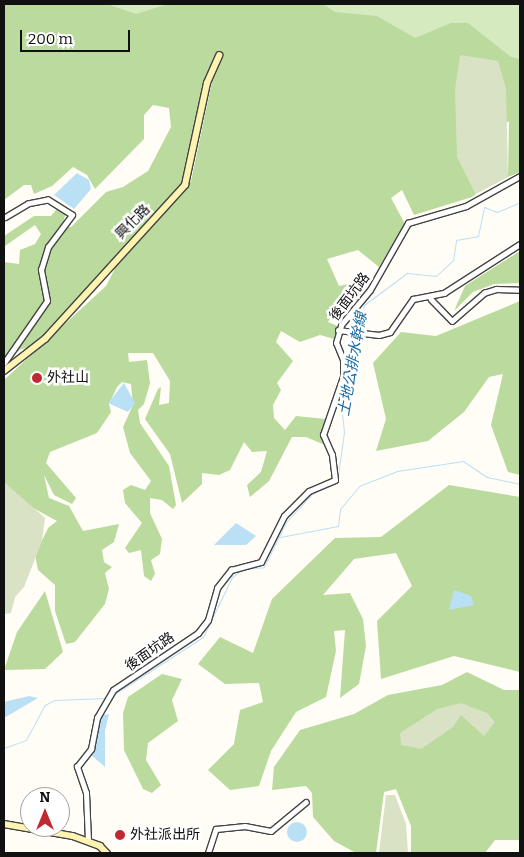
<!DOCTYPE html>
<meta charset="utf-8">
<style>
body{margin:0}
#map{position:relative;width:524px;height:857px;overflow:hidden;background:#fffdf5;font-family:Bitter,"Noto Sans TC",serif}
div>[style]{position:absolute}
[style*='--x']{left:calc(var(--x)*1px);top:calc(var(--y)*1px);width:calc(var(--w)*1px);rotate:calc(var(--a)*1deg)}
.green>*{inset:0;background:#d5eabe}
.forest>*{inset:0;background:#badb9d}
.cemetery>*{inset:0;background:#d9e2c4}
.water>*{inset:0;background:#bae0f6}
.round{border-radius:50%}
.stream>*{height:1px;margin:-0.5px;padding:0 0.5px;transform-origin:0.5px;border-radius:0.5px;background:#bae0f6}
.roads{filter:drop-shadow(1px 0 #444) drop-shadow(-1px 0 #444) drop-shadow(0 1px #444) drop-shadow(0 -1px #444)}
.street>*{height:4.5px;margin:-2.25px;padding:0 2.25px;transform-origin:2.25px;border-radius:2.25px;background:#fff}
.secondary>*{height:5.5px;margin:-2.75px;padding:0 2.75px;transform-origin:2.75px;border-radius:2.75px;background:#fef4b1}
.dots>*{width:14px;height:14px;translate:-50% -50%;box-sizing:border-box;border:2px solid #fff;border-radius:50%}
span{translate:-50% -50%;white-space:nowrap;text-align:center;line-height:1.15;-webkit-text-stroke:5px #fff;paint-order:stroke}
.street-label{font-size:14px;color:#111}
.poi-label{font-size:14px;color:#111}
.left{translate:0 -50%;text-align:left}
.water-label{font-size:15px;color:#1969a3;font-style:italic}
.frame{position:absolute;inset:0;border:5px solid #111;pointer-events:none}
.north{position:absolute;left:20px;top:787px;width:50px;height:50px;box-sizing:border-box;background:#fff;border:1px solid #a0a0a0;border-radius:50%;rotate:0deg;font-size:14px;font-weight:700;line-height:20px;text-align:center;color:#111}
.north::after{content:'';display:block;margin:auto;width:18px;height:22px;background:#c12932;clip-path:polygon(50% 0,100% 100%,50% 72%,0 100%)}
.scale{position:absolute;left:20px;top:30px;width:110px;height:22px;box-sizing:border-box;border:2px solid #111;border-top:0;padding-left:6px;font-size:15px;line-height:18px;white-space:nowrap;color:#111;-webkit-text-stroke:4px #fff;paint-order:stroke}
</style>
<div id="map">
<div class="green">
<i style="clip-path:polygon(93px 4px,196px 4px,130px 22px)"></i>
<i style="clip-path:polygon(318px 4px,520px 4px,520px 60px,412px 45px,329px 13px)"></i>
</div>
<div class="forest">
<i style="clip-path:polygon(4px 4px,107px 4px,136px 14px,168px 4px,323px 4px,335px 12px,377px 16px,415px 38px,451px 23px,468px 23px,511px 57px,520px 59px,520px 172px,508px 177px,509px 121px,457px 156px,476px 194px,472px 197px,414px 215px,402px 190px,391px 198px,405px 224px,379px 267px,358px 250px,327px 259px,339px 286px,356px 282px,361px 294px,353px 304px,354px 290px,343px 299px,328px 322px,338px 326px,334px 339px,320px 335px,300px 342px,281px 331px,276px 342px,293px 361px,277px 383px,281px 390px,273px 405px,274px 418px,285px 430px,296px 416px,326px 419px,321px 436px,325px 445px,306px 437px,292px 437px,269px 481px,250px 497px,247px 485px,261px 472px,267px 451px,252px 452px,244px 442px,230px 470px,219px 475px,202px 473px,202px 484px,182px 503px,170px 454px,145px 419px,158px 389px,161px 387px,159px 405px,169px 403px,170px 381px,153px 353px,128px 353px,129px 362px,147px 360px,150px 383px,144px 404px,138px 410px,140px 423px,169px 466px,176px 505px,173px 509px,162px 500px,150px 498px,150px 513px,162px 539px,160px 554px,151px 560px,155px 574px,151px 581px,144px 576px,141px 550px,129px 553px,125px 548px,142px 523px,125px 503px,123px 490px,131px 485px,145px 490px,151px 481px,130px 453px,123px 427px,133px 405px,131px 384px,122px 382px,117px 387px,109px 404px,111px 412px,97px 433px,50px 452px,46px 463px,76px 498px,72px 504px,54px 495px,44px 475px,49px 498px,69px 506px,83px 531px,119px 524px,114px 542px,102px 550px,104px 562px,112px 567px,105px 573px,109px 589px,105px 604px,75px 642px,66px 644px,55px 611px,55px 585px,38px 570px,35px 555px,48px 528px,57px 521px,4px 492px,4px 380px,106px 286px,122px 255px,191px 181px,214px 72px,208px 71px,186px 180px,33px 347px,21px 349px,4px 363px,4px 262px,19px 264px,20px 250px,35px 244px,41px 234px,35px 225px,5px 246px,4px 236px,34px 216px,51px 216px,59px 206px,66px 212px,62px 227px,71px 227px,106px 192px,123px 187px,148px 171px,171px 127px,169px 108px,153px 105px,144px 115px,144px 139px,95px 189px,87px 175px,73px 167px,52px 186px,34px 194px,31px 185px,24px 185px,4px 200px)"></i>
<i style="clip-path:polygon(520px 251px,520px 283px,494px 284px,473px 292px,454px 311px,465px 286px)"></i>
<i style="clip-path:polygon(520px 301px,520px 475px,508px 472px,491px 425px,503px 374px,489px 377px,464px 412px,428px 441px,376px 451px,386px 419px,373px 363px,401px 332px,436px 336px)"></i>
<i style="clip-path:polygon(449px 485px,520px 497px,520px 672px,454px 656px,381px 679px,377px 621px,412px 586px,396px 553px,354px 559px,323px 595px,350px 593px,363px 619px,366px 646px,359px 684px,340px 698px,345px 630px,334px 631px,336px 651px,326px 697px,296px 712px,271px 751px,259px 786px,230px 790px,208px 770px,234px 744px,240px 710px,263px 702px,259px 683px,225px 684px,198px 664px,220px 637px,253px 653px,272px 599px,335px 538px,381px 537px)"></i>
<i style="clip-path:polygon(45px 591px,63px 652px,45px 669px,4px 670px,17px 632px)"></i>
<i style="clip-path:polygon(467px 672px,504px 690px,520px 690px,520px 840px,495px 840px,485px 853px,411px 853px,411px 826px,396px 789px,384px 792px,376px 853px,356px 853px,334px 841px,313px 817px,312px 793px,306px 786px,272px 790px,274px 767px,300px 730px,354px 714px,388px 695px,442px 685px)"></i>
<i style="clip-path:polygon(162px 674px,182px 679px,172px 700px,178px 721px,148px 743px,146px 760px,161px 785px,152px 793px,143px 789px,124px 750px,123px 713px,128px 697px)"></i>
</div>
<div class="cemetery">
<i style="clip-path:polygon(460px 55px,498px 61px,506px 88px,508px 177px,476px 194px,457px 156px,455px 90px)"></i>
<i style="clip-path:polygon(4px 482px,45px 518px,42px 541px,24px 587px,15px 597px,11px 613px,4px 614px)"></i>
<i style="clip-path:polygon(461px 703px,487px 713px,495px 722px,484px 736px,461px 715px,453px 727px,421px 749px,401px 745px,400px 733px,437px 709px)"></i>
<i style="clip-path:polygon(386px 795px,395px 795px,406px 824px,408px 853px,379px 853px)"></i>
</div>
<div class="water">
<i style="clip-path:polygon(77px 173px,89px 180px,91px 189px,74px 209px,54px 195px)"></i>
<i style="clip-path:polygon(124px 383px,135px 403px,128px 412px,108px 403px)"></i>
<i style="clip-path:polygon(236px 523px,256px 536px,246px 545px,214px 545px)"></i>
<i style="clip-path:polygon(454px 590px,471px 596px,474px 605px,449px 610px)"></i>
<i style="clip-path:polygon(29px 696px,38px 698px,4px 718px,4px 702px)"></i>
<i style="clip-path:polygon(109px 714px,105px 731px,105px 767px,91px 755px,99px 722px,102px 715px)"></i>
<i class="round" style="left:287px;top:822px;width:20px;height:20px"></i>
</div>
<div class="stream">
<i style="--x:280;--y:537;--w:59;--a:-10.7"></i>
<i style="--x:338;--y:526;--w:17;--a:-83"></i>
<i style="--x:340;--y:509;--w:30;--a:-50"></i>
<i style="--x:359;--y:486;--w:41;--a:-21.5"></i>
<i style="--x:397;--y:471;--w:67;--a:-8.6"></i>
<i style="--x:463;--y:461;--w:29;--a:34"></i>
<i style="--x:487;--y:477;--w:34;--a:12"></i>
<i style="--x:113;--y:695;--w:107;--a:-32.8"></i>
<i style="--x:203;--y:637;--w:67;--a:-64.2"></i>
<i style="--x:232;--y:577;--w:14;--a:-36"></i>
<i style="--x:243;--y:569;--w:21;--a:-5"></i>
<i style="--x:264;--y:567;--w:50;--a:-63.9"></i>
<i style="--x:286;--y:522;--w:38;--a:-47"></i>
<i style="--x:312;--y:494;--w:28;--a:-26"></i>
<i style="--x:337;--y:482;--w:50;--a:-82"></i>
<i style="--x:344;--y:432;--w:19;--a:-96"></i>
<i style="--x:342;--y:413;--w:33;--a:-72"></i>
<i style="--x:352;--y:382;--w:13;--a:-103"></i>
<i style="--x:349;--y:369;--w:66;--a:-76.8"></i>
<i style="--x:364;--y:305;--w:54;--a:-36.7"></i>
<i style="--x:407;--y:273;--w:29;--a:6"></i>
<i style="--x:436;--y:276;--w:23;--a:-43"></i>
<i style="--x:453;--y:260;--w:20;--a:-81"></i>
<i style="--x:456;--y:240;--w:22;--a:-10"></i>
<i style="--x:478;--y:236;--w:30;--a:-78"></i>
<i style="--x:484;--y:207;--w:14;--a:21"></i>
<i style="--x:497;--y:212;--w:25;--a:-23"></i>
<i style="--x:4;--y:748;--w:23;--a:-20"></i>
<i style="--x:26;--y:740;--w:40;--a:-62"></i>
<i style="--x:45;--y:705;--w:10;--a:-29"></i>
<i style="--x:54;--y:700;--w:53;--a:-2.2"></i>
</div>
<div class="roads">
<div class="street">
<i style="--x:431;--y:299;--w:30;--a:46"></i>
<i style="--x:452;--y:321;--w:43;--a:-41.2"></i>
<i style="--x:484;--y:293;--w:13;--a:-18"></i>
<i style="--x:496;--y:289;--w:24;--a:2"></i>
<i style="--x:338;--y:330;--w:41;--a:7"></i>
<i style="--x:379;--y:335;--w:11;--a:-15"></i>
<i style="--x:390;--y:332;--w:40;--a:-55.1"></i>
<i style="--x:413;--y:299;--w:32;--a:-11"></i>
<i style="--x:444;--y:293;--w:90;--a:-32.8"></i>
<i style="--x:4;--y:363;--w:75;--a:-55.3"></i>
<i style="--x:47;--y:301;--w:32;--a:-101"></i>
<i style="--x:41;--y:270;--w:24;--a:-73"></i>
<i style="--x:48;--y:247;--w:40;--a:-53"></i>
<i style="--x:72;--y:215;--w:28;--a:-148"></i>
<i style="--x:48;--y:200;--w:20;--a:169"></i>
<i style="--x:28;--y:204;--w:26;--a:149"></i>
<i style="--x:88;--y:841;--w:48;--a:-92.4"></i>
<i style="--x:86;--y:793;--w:28;--a:-109"></i>
<i style="--x:77;--y:767;--w:23;--a:-52"></i>
<i style="--x:91;--y:749;--w:32;--a:-79"></i>
<i style="--x:97;--y:718;--w:32;--a:-60"></i>
<i style="--x:113;--y:690;--w:102;--a:-33.8"></i>
<i style="--x:198;--y:633;--w:16;--a:-52"></i>
<i style="--x:208;--y:620;--w:33;--a:-74"></i>
<i style="--x:217;--y:588;--w:23;--a:-52"></i>
<i style="--x:231;--y:570;--w:31;--a:-15"></i>
<i style="--x:261;--y:562;--w:51;--a:-63.4"></i>
<i style="--x:284;--y:516;--w:35;--a:-45"></i>
<i style="--x:309;--y:491;--w:28;--a:-23"></i>
<i style="--x:335;--y:480;--w:25;--a:-97"></i>
<i style="--x:332;--y:455;--w:22;--a:-114"></i>
<i style="--x:323;--y:435;--w:61;--a:-71"></i>
<i style="--x:343;--y:377;--w:17;--a:-90"></i>
<i style="--x:343;--y:360;--w:18;--a:-112"></i>
<i style="--x:336;--y:343;--w:19;--a:-74"></i>
<i style="--x:341;--y:325;--w:45;--a:-50.4"></i>
<i style="--x:370;--y:290;--w:77;--a:-60.4"></i>
<i style="--x:408;--y:223;--w:60;--a:-16.3"></i>
<i style="--x:466;--y:206;--w:62;--a:-29.1"></i>
<i style="--x:208;--y:853;--w:25;--a:-72"></i>
<i style="--x:216;--y:829;--w:29;--a:-6"></i>
<i style="--x:245;--y:826;--w:26;--a:11"></i>
<i style="--x:271;--y:831;--w:45;--a:-39.6"></i>
</div>
<div class="secondary">
<i style="--x:4;--y:371;--w:52;--a:-38"></i>
<i style="--x:45;--y:339;--w:208;--a:-47.7"></i>
<i style="--x:185;--y:185;--w:104;--a:-77.8"></i>
<i style="--x:207;--y:83;--w:30;--a:-66"></i>
<i style="--x:4;--y:824;--w:70;--a:9.9"></i>
<i style="--x:73;--y:836;--w:29;--a:20"></i>
<i style="--x:100;--y:846;--w:10;--a:45"></i>
</div>
</div>
<div class="dots">
<i style="left:37px;top:378px;background:#c12932"></i>
<i style="left:120px;top:835px;background:#c12932"></i>
</div>
<div class="street-label">
<span style="left:133px;top:222px;rotate:-45deg">興化路</span>
<span style="left:350px;top:297px;rotate:-53deg">後面坑路</span>
<span style="left:150px;top:652px;rotate:-35deg">後面坑路</span>
</div>
<div class="poi-label">
<span class="left" style="left:47px;top:378px">外社山</span>
<span class="left" style="left:130px;top:835px">外社派出所</span>
</div>
<div class="water-label">
<span style="left:353px;top:364px;rotate:-80deg">土地公排水幹線</span>
</div>
<div class="frame"></div>
<div class="north">N</div>
<div class="scale">200 m</div>
</div>
